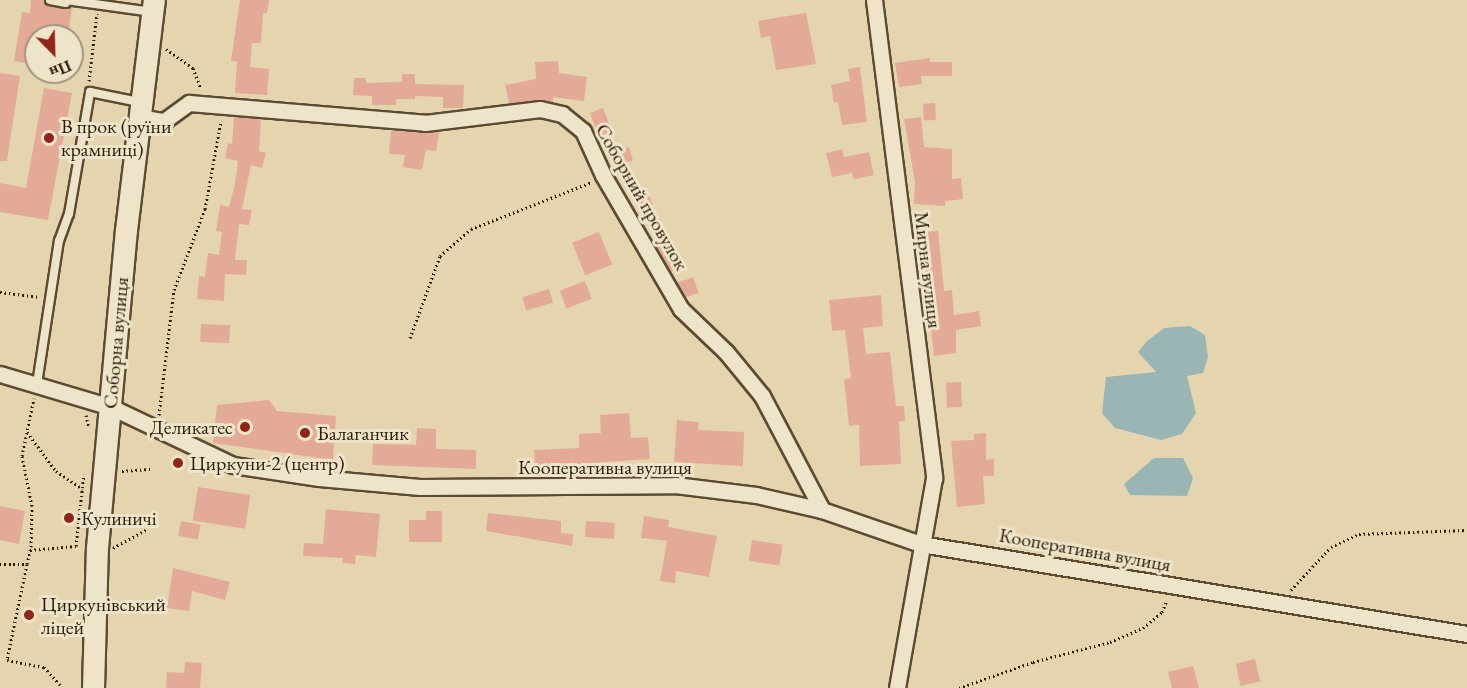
<!DOCTYPE html>
<meta charset="utf-8">
<style>
body{margin:0}
#map{position:relative;width:1467px;height:688px;overflow:hidden;background:#e5d5ae;font-family:"EB Garamond",serif}
div>[style]{position:absolute}
[style*='--x']{left:calc(var(--x)*1px);top:calc(var(--y)*1px);width:calc(var(--w)*1px);rotate:calc(var(--a)*1deg)}
.water>*{inset:0;background:#99b6b4}
.building>*{inset:0;background:#e3ab97;transform-origin:0 0}
.path>*{height:3px;margin-top:-1.5px;transform-origin:0;background:repeating-linear-gradient(90deg,#2f1d09 0 1.5px,transparent 0 4.5px)}
.roads{filter:drop-shadow(2px 0 #5c4b32) drop-shadow(-2px 0 #5c4b32) drop-shadow(0 2px #5c4b32) drop-shadow(0 -2px #5c4b32)}
.lane>*{height:8px;margin:-4px;padding:0 4px;transform-origin:4px;border-radius:4px;background:#eee4ca}
.street>*{height:15px;margin:-7.5px;padding:0 7.5px;transform-origin:7.5px;border-radius:7.5px;background:#eee4ca}
.secondary>*{height:21px;margin:-10.5px;padding:0 10.5px;transform-origin:10.5px;border-radius:10.5px;background:#eee4ca}
.dots>*{width:16px;height:16px;translate:-50% -50%;box-sizing:border-box;border:3px solid #eee4ca;border-radius:50%}
span{translate:-50% -50%;white-space:nowrap;text-align:center;line-height:1.15;-webkit-text-stroke:6px #eee4ca;paint-order:stroke}
.poi-label{font-size:20px;color:#2f1d09}
.left{translate:0 -50%;text-align:left}
.right{translate:-100% -50%;text-align:right}
.street-label{font-size:20px;color:#2f1d09}
.north{position:absolute;left:24px;top:24px;width:60px;height:60px;box-sizing:border-box;background:#eee4ca;border:2px solid #a2947d;border-radius:50%;rotate:157deg;font-size:16px;font-weight:700;line-height:24px;text-align:center;color:#2f1d09}
.north::after{content:'';display:block;margin:auto;width:21px;height:27px;background:#8f2418;clip-path:polygon(50% 0,100% 100%,50% 72%,0 100%)}
</style>
<div id="map">
<div class="water">
<i style="clip-path:polygon(1190px 326px,1205px 335px,1208px 357px,1203px 373px,1187px 376px,1196px 413px,1182px 434px,1161px 440px,1115px 428px,1102px 413px,1106px 377px,1156px 372px,1138px 352px,1146px 342px,1164px 328px)"></i>
<i style="clip-path:polygon(1154px 458px,1183px 458px,1193px 478px,1187px 496px,1130px 495px,1124px 484px)"></i>
</div>
<div class="building">
<i style="clip-path:polygon(31px 0,44px 0,48px 6px,65px 9px,72px 7px,68px 36px,36px 36px,36px 65px,14px 61px,22px 12px,30px 13px)"></i>
<i style="clip-path:polygon(240px 0,269px 0,267px 13px,263px 13px,261px 43px,252px 43px,250px 67px,269px 69px,267px 95px,235px 93px,237px 62px,231px 61px)"></i>
<i style="clip-path:polygon(806px 13px,816px 64px,776px 70px,770px 36px,761px 38px,758px 21px)"></i>
<i style="clip-path:polygon(930px 58px,930px 62px,952px 62px,952px 76px,921px 76px,922px 84px,899px 87px,895px 63px)"></i>
<i style="clip-path:polygon(558px 61px,559px 73px,587px 77px,584px 101px,553px 97px,553px 102px,509px 103px,505px 85px,536px 79px,535px 62px)"></i>
<i style="clip-path:polygon(860px 67px,867px 122px,842px 125px,838px 102px,834px 103px,831px 85px,850px 81px,848px 69px)"></i>
<i style="clip-path:polygon(0 73px,20px 76px,7px 161px,0 161px)"></i>
<i style="clip-path:polygon(402px 74px,415px 74px,415px 84px,464px 85px,463px 108px,443px 108px,443px 97px,415px 96px,415px 99px,396px 99px,396px 105px,372px 105px,372px 96px,353px 95px,354px 78px,366px 78px,366px 83px,402px 82px)"></i>
<i style="clip-path:polygon(44px 88px,72px 93px,48px 220px,0 212px,0 183px,26px 188px)"></i>
<i style="left:935px;top:103px;width:17px;height:12px;rotate:87deg"></i>
<i style="left:603px;top:108px;width:25px;height:14px;rotate:69deg"></i>
<i style="clip-path:polygon(234px 117px,261px 119px,259px 151px,266px 153px,262px 168px,251px 165px,242px 209px,252px 210px,249px 225px,239px 224px,235px 260px,247px 260px,246px 275px,225px 274px,224px 301px,197px 299px,199px 276px,205px 277px,208px 253px,219px 255px,222px 232px,216px 231px,220px 205px,229px 207px,235px 184px,238px 161px,225px 158px,228px 143px,232px 144px)"></i>
<i style="clip-path:polygon(921px 117px,924px 147px,952px 149px,952px 179px,961px 178px,963px 199px,945px 201px,945px 206px,914px 204px,915px 182px,904px 119px)"></i>
<i style="clip-path:polygon(391px 131px,439px 132px,436px 151px,426px 150px,422px 170px,403px 167px,405px 155px,389px 154px)"></i>
<i style="left:629px;top:147px;width:14px;height:19px;rotate:73deg"></i>
<i style="clip-path:polygon(842px 149px,844px 157px,869px 152px,874px 175px,854px 179px,852px 173px,832px 177px,826px 153px)"></i>
<i style="left:647px;top:190px;width:16px;height:15px;rotate:68deg"></i>
<i style="clip-path:polygon(938px 231px,944px 291px,952px 290px,954px 315px,979px 311px,981px 326px,956px 330px,956px 353px,934px 356px,921px 232px)"></i>
<i style="left:599px;top:232px;width:35px;height:29px;rotate:68deg"></i>
<i style="clip-path:polygon(665px 235px,672px 250px,667px 253px,674px 270px,670px 272px,653px 241px)"></i>
<i style="clip-path:polygon(693px 277px,699px 293px,685px 297px,677px 283px)"></i>
<i style="left:585px;top:281px;width:19px;height:27px;rotate:69deg"></i>
<i style="left:549px;top:289px;width:14px;height:28px;rotate:73deg"></i>
<i style="clip-path:polygon(881px 295px,883px 326px,863px 328px,866px 354px,890px 352px,896px 406px,904px 406px,905px 421px,899px 422px,901px 464px,860px 466px,859px 425px,849px 426px,844px 379px,851px 378px,845px 330px,832px 331px,829px 300px)"></i>
<i style="left:201px;top:324px;width:29px;height:18px;rotate:2deg"></i>
<i style="left:961px;top:382px;width:25px;height:15px;rotate:88deg"></i>
<i style="clip-path:polygon(269px 400px,277px 411px,336px 416px,333px 460px,213px 443px,217px 405px)"></i>
<i style="clip-path:polygon(629px 413px,631px 438px,648px 437px,650px 459px,590px 463px,590px 470px,535px 468px,534px 450px,579px 448px,579px 434px,601px 433px,600px 415px)"></i>
<i style="clip-path:polygon(677px 420px,699px 422px,698px 430px,744px 432px,743px 466px,674px 462px)"></i>
<i style="clip-path:polygon(417px 428px,436px 429px,436px 449px,476px 450px,476px 469px,372px 465px,373px 444px,416px 445px)"></i>
<i style="clip-path:polygon(986px 433px,986px 460px,994px 459px,994px 476px,983px 476px,985px 504px,957px 507px,951px 441px,974px 440px,974px 434px)"></i>
<i style="left:198px;top:487px;width:53px;height:34px;rotate:9deg"></i>
<i style="clip-path:polygon(0 506px,25px 511px,19px 544px,0 540px)"></i>
<i style="clip-path:polygon(326px 509px,380px 514px,376px 557px,356px 555px,355px 564px,342px 563px,343px 558px,303px 556px,304px 543px,323px 544px)"></i>
<i style="clip-path:polygon(426px 511px,442px 511px,442px 542px,409px 542px,409px 520px,426px 520px)"></i>
<i style="clip-path:polygon(488px 513px,561px 521px,561px 533px,573px 534px,572px 546px,486px 531px)"></i>
<i style="clip-path:polygon(644px 516px,669px 520px,668px 527px,717px 536px,709px 577px,676px 571px,675px 583px,660px 581px,667px 541px,641px 538px)"></i>
<i style="left:181px;top:521px;width:20px;height:15px;rotate:11deg"></i>
<i style="left:586px;top:521px;width:29px;height:16px;rotate:4deg"></i>
<i style="left:752px;top:540px;width:31px;height:21px;rotate:9deg"></i>
<i style="clip-path:polygon(173px 568px,230px 582px,225px 600px,192px 591px,189px 611px,167px 608px)"></i>
<i style="left:1255px;top:659px;width:23px;height:20px;rotate:77deg"></i>
<i style="clip-path:polygon(185px 662px,202px 663px,200px 688px,166px 688px,167px 672px,184px 673px)"></i>
<i style="clip-path:polygon(1193px 666px,1199px 688px,1172px 688px,1168px 672px)"></i>
</div>
<div class="path">
<i style="--x:166;--y:49;--w:33;--a:35"></i>
<i style="--x:193;--y:68;--w:22;--a:69"></i>
<i style="--x:89;--y:81;--w:68;--a:-83.3"></i>
<i style="--x:0;--y:292;--w:40;--a:7.1"></i>
<i style="--x:410;--y:338;--w:87;--a:-69.9"></i>
<i style="--x:440;--y:256;--w:41;--a:-41.1"></i>
<i style="--x:471;--y:229;--w:130;--a:-21.2"></i>
<i style="--x:86;--y:415;--w:13;--a:77"></i>
<i style="--x:159;--y:415;--w:126;--a:-83.2"></i>
<i style="--x:174;--y:290;--w:87;--a:-69.1"></i>
<i style="--x:205;--y:209;--w:89;--a:-79.7"></i>
<i style="--x:27;--y:432;--w:49;--a:53.4"></i>
<i style="--x:56;--y:471;--w:32;--a:34"></i>
<i style="--x:122;--y:471;--w:31;--a:-4"></i>
<i style="--x:113;--y:548;--w:38;--a:-29"></i>
<i style="--x:30;--y:550;--w:46;--a:-5"></i>
<i style="--x:76;--y:546;--w:72;--a:-83.7"></i>
<i style="--x:0;--y:564;--w:27;--a:0"></i>
<i style="--x:27;--y:564;--w:17;--a:-77"></i>
<i style="--x:31;--y:547;--w:41;--a:-88.6"></i>
<i style="--x:32;--y:506;--w:51;--a:-101.3"></i>
<i style="--x:22;--y:456;--w:59;--a:-78.3"></i>
<i style="--x:27;--y:564;--w:98;--a:101.8"></i>
<i style="--x:7;--y:660;--w:38;--a:11"></i>
<i style="--x:44;--y:667;--w:24;--a:48"></i>
<i style="--x:1291;--y:590;--w:59;--a:-47.1"></i>
<i style="--x:1331;--y:547;--w:31;--a:-25"></i>
<i style="--x:1359;--y:534;--w:108;--a:-2.1"></i>
<i style="--x:959;--y:688;--w:78;--a:-19.4"></i>
<i style="--x:1033;--y:662;--w:80;--a:-14.6"></i>
<i style="--x:1110;--y:642;--w:36;--a:-23"></i>
<i style="--x:1143;--y:628;--w:25;--a:-40"></i>
<i style="--x:1162;--y:612;--w:13;--a:-67"></i>
</div>
<div class="roads">
<div class="lane">
<i style="--x:50;--y:0;--w:16;--a:11"></i>
<i style="--x:66;--y:0;--w:87;--a:7.9"></i>
<i style="--x:37;--y:384;--w:145;--a:-81.3"></i>
<i style="--x:59;--y:241;--w:29;--a:-70"></i>
<i style="--x:69;--y:214;--w:124;--a:-80.2"></i>
<i style="--x:90;--y:92;--w:50;--a:11.5"></i>
</div>
<div class="street">
<i style="--x:874;--y:0;--w:482;--a:82.8"></i>
<i style="--x:934;--y:478;--w:213;--a:100"></i>
<i style="--x:138;--y:117;--w:26;--a:9"></i>
<i style="--x:164;--y:121;--w:31;--a:-36"></i>
<i style="--x:189;--y:103;--w:237;--a:4.8"></i>
<i style="--x:425;--y:123;--w:116;--a:-6.9"></i>
<i style="--x:540;--y:109;--w:23;--a:13"></i>
<i style="--x:562;--y:114;--w:27;--a:39"></i>
<i style="--x:583;--y:131;--w:48;--a:65.6"></i>
<i style="--x:603;--y:175;--w:155;--a:59.8"></i>
<i style="--x:681;--y:309;--w:62;--a:43.7"></i>
<i style="--x:726;--y:352;--w:57;--a:50.7"></i>
<i style="--x:762;--y:396;--w:129;--a:62.2"></i>
<i style="--x:0;--y:374;--w:116;--a:16.6"></i>
<i style="--x:111;--y:407;--w:135;--a:25.4"></i>
<i style="--x:233;--y:465;--w:87;--a:8.6"></i>
<i style="--x:319;--y:478;--w:101;--a:5.1"></i>
<i style="--x:420;--y:487;--w:255;--a:-0.4"></i>
<i style="--x:675;--y:485;--w:82;--a:7"></i>
<i style="--x:756;--y:495;--w:68;--a:12.8"></i>
<i style="--x:822;--y:510;--w:105;--a:19"></i>
<i style="--x:921;--y:544;--w:553;--a:9.36"></i>
</div>
<div class="secondary">
<i style="--x:93;--y:688;--w:140;--a:-88.4"></i>
<i style="--x:97;--y:548;--w:319;--a:-84.8"></i>
<i style="--x:126;--y:230;--w:232;--a:-83.1"></i>
</div>
</div>
<div class="dots">
<i style="left:49px;top:138px;background:#8f2418"></i>
<i style="left:245px;top:427px;background:#8f2418"></i>
<i style="left:305px;top:433px;background:#8f2418"></i>
<i style="left:178px;top:463px;background:#8f2418"></i>
<i style="left:69px;top:518px;background:#8f2418"></i>
<i style="left:29px;top:615px;background:#8f2418"></i>
</div>
<div class="poi-label">
<span class="left" style="left:61px;top:138px">В прок (руїни<br>крамниці)</span>
<span class="right" style="left:233px;top:427px">Деликатес</span>
<span class="left" style="left:317px;top:433px">Балаганчик</span>
<span class="left" style="left:190px;top:463px">Циркуни-2 (центр)</span>
<span class="left" style="left:81px;top:518px">Кулиничі</span>
<span class="left" style="left:41px;top:616px">Циркунівський<br>ліцей</span>
</div>
<div class="street-label">
<span style="left:642px;top:197px;rotate:60deg">Соборний провулок</span>
<span style="left:928px;top:270px;rotate:83deg">Мирна вулиця</span>
<span style="left:116px;top:343px;rotate:-85deg">Соборна вулиця</span>
<span style="left:605px;top:467px">Кооперативна вулиця</span>
<span style="left:1085px;top:550px;rotate:10deg">Кооперативна вулиця</span>
</div>
<div class="north">Пн</div>
</div>
